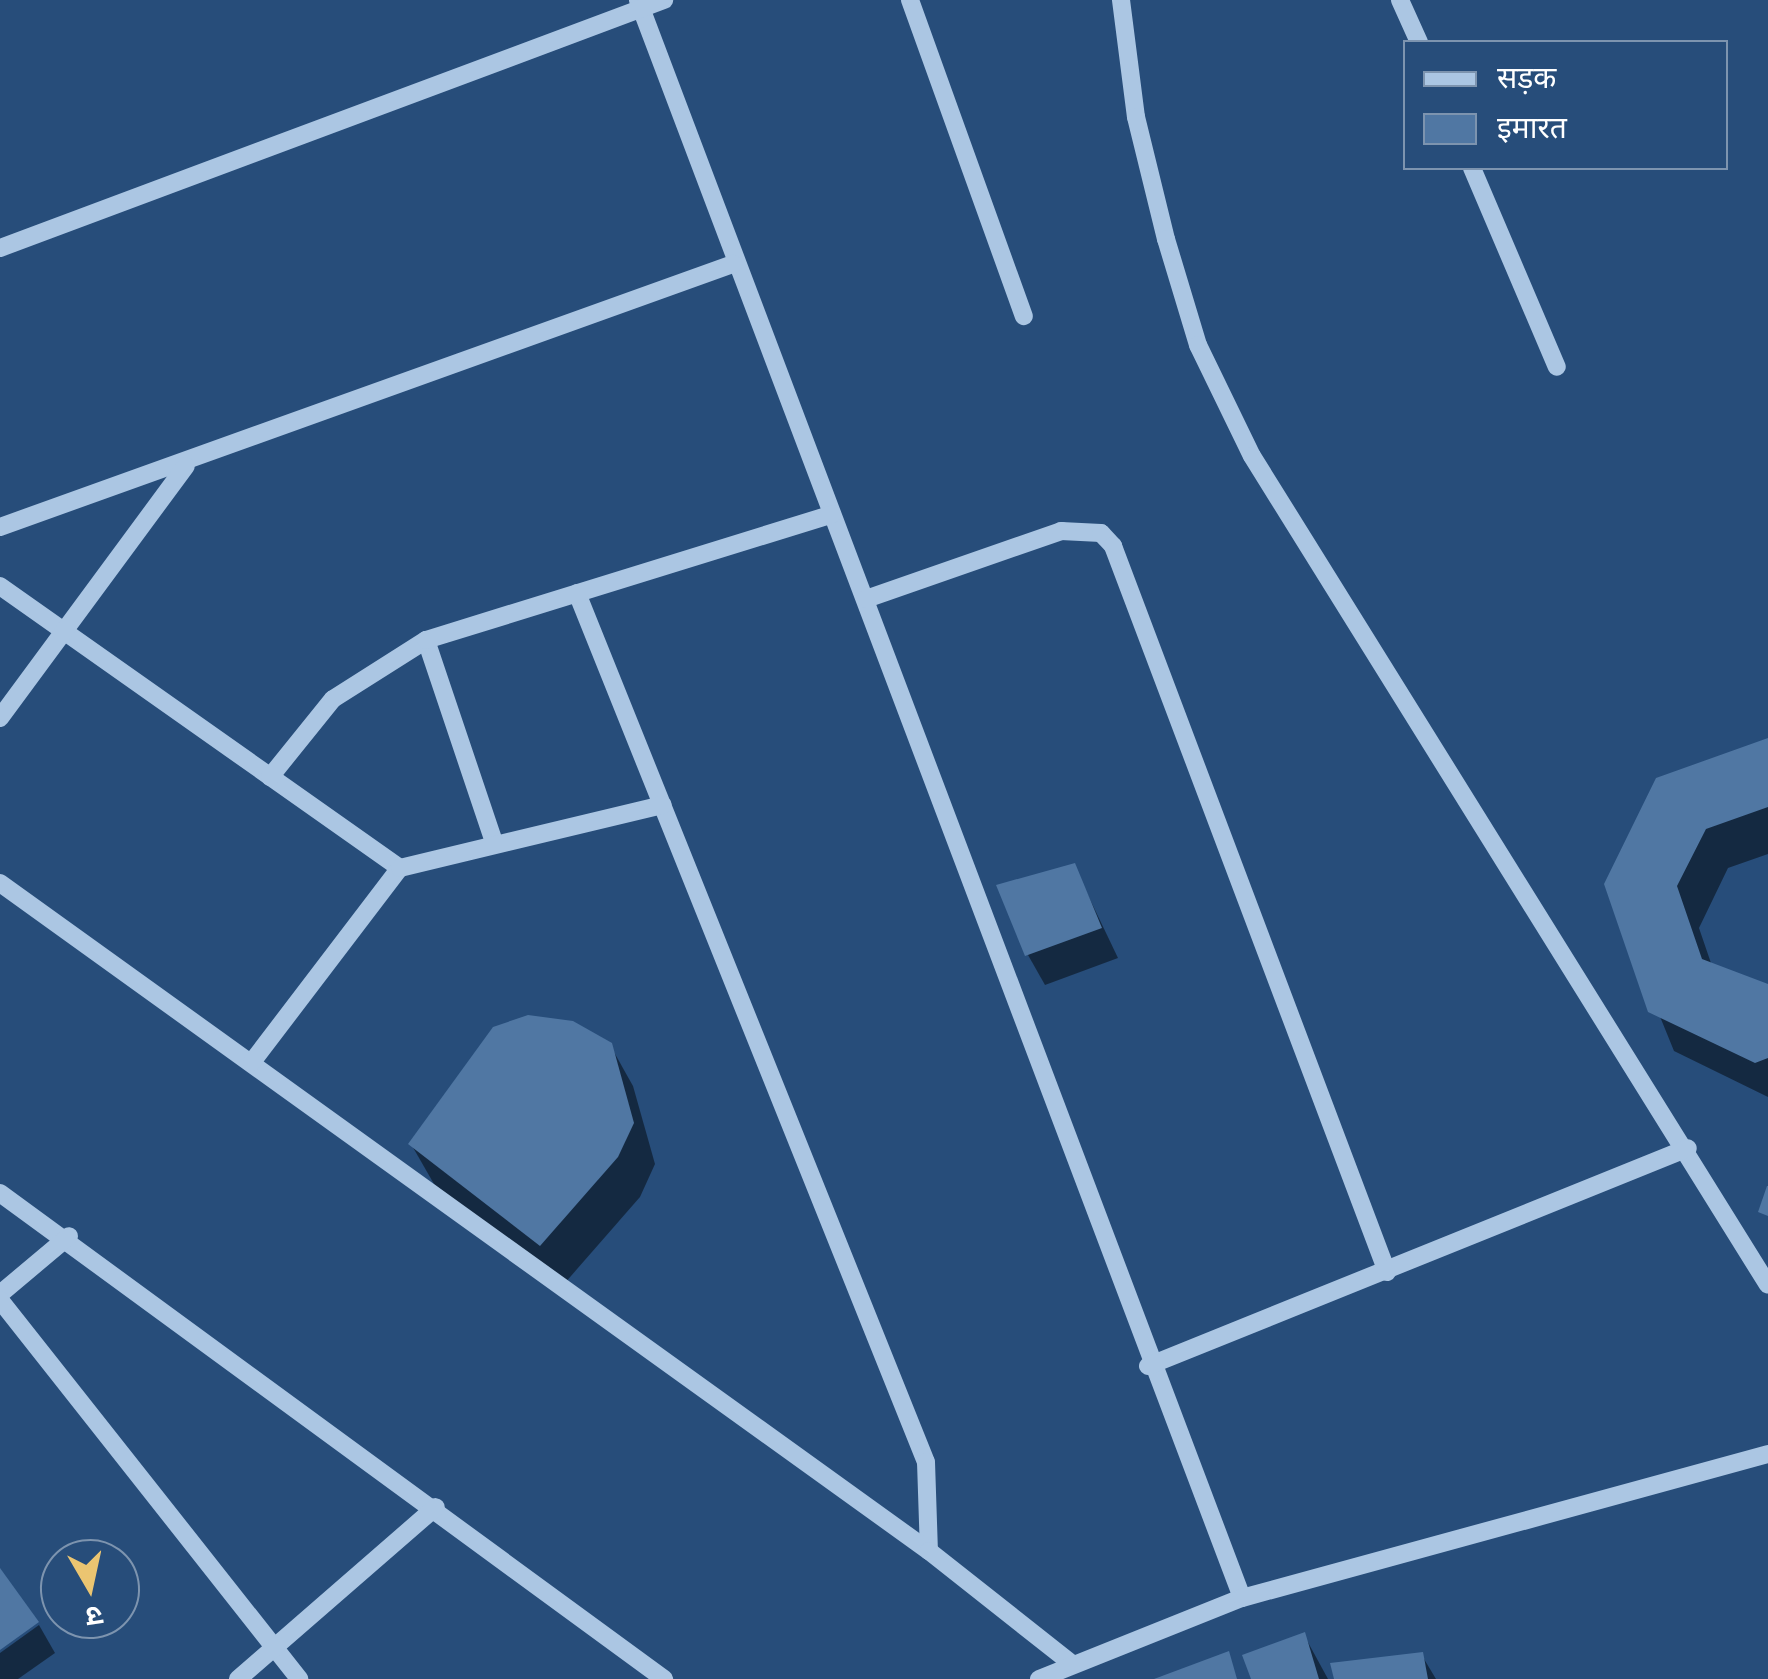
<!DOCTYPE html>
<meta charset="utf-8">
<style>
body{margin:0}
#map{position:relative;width:1768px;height:1679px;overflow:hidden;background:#274d7a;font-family:Quicksand,"Noto Sans Devanagari",sans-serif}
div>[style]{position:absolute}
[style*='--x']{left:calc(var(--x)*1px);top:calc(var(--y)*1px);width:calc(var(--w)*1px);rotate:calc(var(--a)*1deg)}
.shadow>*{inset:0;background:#0007}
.building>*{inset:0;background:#5077a3}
.minor>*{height:18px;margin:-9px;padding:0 9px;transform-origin:9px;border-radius:9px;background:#abc6e3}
span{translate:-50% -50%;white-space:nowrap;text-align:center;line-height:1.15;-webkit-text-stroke:8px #274d7a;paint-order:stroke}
.legend{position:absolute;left:1403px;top:40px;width:325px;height:130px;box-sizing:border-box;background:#274d7a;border:2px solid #7d94af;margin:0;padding:12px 18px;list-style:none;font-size:30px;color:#fff}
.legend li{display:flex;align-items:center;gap:20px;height:50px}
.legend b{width:50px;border:2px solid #7d94af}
.north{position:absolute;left:40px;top:1539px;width:100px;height:100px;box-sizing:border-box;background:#274d7a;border:2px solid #7d94af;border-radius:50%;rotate:171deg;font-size:28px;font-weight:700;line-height:40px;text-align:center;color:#fff}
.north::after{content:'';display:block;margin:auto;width:35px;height:45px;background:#ebc571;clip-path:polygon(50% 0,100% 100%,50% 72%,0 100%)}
</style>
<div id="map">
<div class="shadow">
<i style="clip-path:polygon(1768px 741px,1768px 854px,1728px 868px,1699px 928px,1712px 966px,1768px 987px,1768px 1097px,1674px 1051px,1606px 884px)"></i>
<i style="clip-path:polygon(1074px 866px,1118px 958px,1045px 985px,1028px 955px)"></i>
<i style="clip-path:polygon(610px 1045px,633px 1086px,655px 1164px,640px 1197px,564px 1284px,434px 1184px,411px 1144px)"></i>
<i style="clip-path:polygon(39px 1625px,55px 1653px,18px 1679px,0 1679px,0 1653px)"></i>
<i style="clip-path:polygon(1304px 1635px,1328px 1679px,1254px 1679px)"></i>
<i style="clip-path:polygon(1421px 1654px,1436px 1679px,1337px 1679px)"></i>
</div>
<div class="building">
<i style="clip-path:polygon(1768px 738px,1768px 807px,1706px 829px,1677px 886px,1702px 959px,1768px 984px,1768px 1058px,1755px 1063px,1648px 1012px,1604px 884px,1656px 778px)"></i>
<i style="clip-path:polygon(1075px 863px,1102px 928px,1025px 956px,996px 885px)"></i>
<i style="clip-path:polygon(528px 1015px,573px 1021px,612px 1043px,634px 1123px,618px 1157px,540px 1246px,408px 1144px,493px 1027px)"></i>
<i style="clip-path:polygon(1767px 1186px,1768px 1186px,1768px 1216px,1758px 1212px)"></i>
<i style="clip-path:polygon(0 1568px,39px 1622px,0 1650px)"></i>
<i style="clip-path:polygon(1305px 1632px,1319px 1679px,1251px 1679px,1242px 1655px)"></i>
<i style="clip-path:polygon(1229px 1651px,1237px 1679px,1154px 1679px)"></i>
<i style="clip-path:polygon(1423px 1652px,1428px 1679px,1334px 1679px,1330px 1663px)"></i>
</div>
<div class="minor">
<i style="--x:638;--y:0;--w:1708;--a:69.29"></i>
<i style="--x:910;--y:0;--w:336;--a:70.2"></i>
<i style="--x:1121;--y:0;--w:118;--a:82.7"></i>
<i style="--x:1136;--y:117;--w:126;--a:76.2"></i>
<i style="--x:1166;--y:239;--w:111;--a:73.2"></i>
<i style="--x:1198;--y:345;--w:123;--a:64.1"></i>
<i style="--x:1252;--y:456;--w:976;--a:58.1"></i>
<i style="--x:1400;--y:0;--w:46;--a:65.7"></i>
<i style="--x:1472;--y:168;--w:216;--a:66.9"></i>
<i style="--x:0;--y:248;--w:709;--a:-20.48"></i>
<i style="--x:0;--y:527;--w:779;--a:-19.74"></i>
<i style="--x:0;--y:586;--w:489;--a:35.2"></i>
<i style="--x:577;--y:593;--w:936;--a:68.12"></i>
<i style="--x:926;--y:1462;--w:89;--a:88.1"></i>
<i style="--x:866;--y:599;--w:207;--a:-19.2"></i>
<i style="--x:1061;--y:531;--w:40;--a:2.9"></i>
<i style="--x:1101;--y:533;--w:18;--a:47"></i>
<i style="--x:1113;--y:546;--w:776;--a:69.32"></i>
<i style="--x:426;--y:640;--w:213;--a:71.4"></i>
<i style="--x:0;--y:718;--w:313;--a:-53.6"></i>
<i style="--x:270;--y:777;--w:100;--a:-51.1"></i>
<i style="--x:333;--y:699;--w:110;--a:-32.4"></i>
<i style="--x:426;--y:640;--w:425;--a:-17.2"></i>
<i style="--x:0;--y:883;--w:1144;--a:35.72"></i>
<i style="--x:929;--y:1551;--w:182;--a:38.3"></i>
<i style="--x:252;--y:1062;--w:244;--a:-52.7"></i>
<i style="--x:400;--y:868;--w:270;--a:-13.5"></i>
<i style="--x:0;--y:1193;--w:823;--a:36.2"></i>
<i style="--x:0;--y:1294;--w:90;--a:-40"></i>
<i style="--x:0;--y:1300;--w:483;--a:51.7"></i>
<i style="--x:1148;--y:1366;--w:582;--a:-21.98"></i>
<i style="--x:238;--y:1679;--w:262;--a:-41"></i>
<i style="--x:1039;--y:1679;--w:219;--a:-21.8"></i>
<i style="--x:1242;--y:1598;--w:545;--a:-15.31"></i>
</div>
<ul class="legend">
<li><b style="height:12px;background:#abc6e3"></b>सड़क</li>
<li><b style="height:28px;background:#5077a3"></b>इमारत</li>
</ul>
<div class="north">उ</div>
</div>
